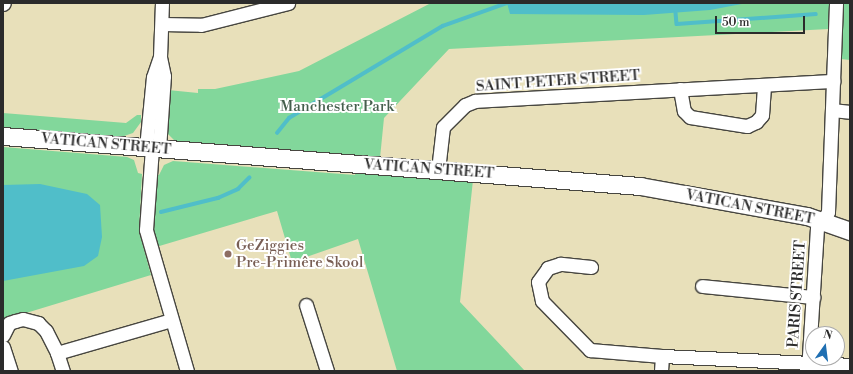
<!DOCTYPE html>
<meta charset="utf-8">
<style>
body{margin:0}
#map{position:relative;width:853px;height:374px;overflow:hidden;background:#e8e0ba;font-family:"Libre Bodoni",serif}
div>[style]{position:absolute}
[style*='--x']{left:calc(var(--x)*1px);top:calc(var(--y)*1px);width:calc(var(--w)*1px);rotate:calc(var(--a)*1deg)}
.green>*{inset:0;background:#82d79b}
.water>*{inset:0;background:#50bec9}
.stream>*{height:3.5px;margin:-1.75px;padding:0 1.75px;transform-origin:1.75px;border-radius:1.75px;background:#50bec9}
.roads{filter:drop-shadow(1px 0 #474640) drop-shadow(-1px 0 #474640) drop-shadow(0 1px #474640) drop-shadow(0 -1px #474640)}
.minor>*{height:13px;margin:-6.5px;padding:0 6.5px;transform-origin:6.5px;border-radius:6.5px;background:#fff}
.tertiary>*{height:17px;margin:-8.5px;padding:0 8.5px;transform-origin:8.5px;border-radius:8.5px;background:#fff}
.dots>*{width:11px;height:11px;translate:-50% -50%;box-sizing:border-box;border:2px solid #fff;border-radius:50%}
span{translate:-50% -50%;white-space:nowrap;text-align:center;line-height:1.15;-webkit-text-stroke:4px #fff;paint-order:stroke}
.street-label{font-size:15px;color:#2b2b2b}
.park-label{font-size:15px;color:#455f4d}
.education-label{font-size:15px;color:#785e54}
.left{translate:0 -50%;text-align:left}
.frame{position:absolute;inset:0;border:4px solid #2b2b2b;pointer-events:none}
.north{position:absolute;left:805px;top:326px;width:40px;height:40px;box-sizing:border-box;background:#fff;border:1px solid #aaa;border-radius:50%;rotate:14deg;font-size:11px;font-weight:700;line-height:16px;text-align:center;color:#2b2b2b}
.north::after{content:'';display:block;margin:auto;width:14px;height:18px;background:#1f6fb2;clip-path:polygon(50% 0,100% 100%,50% 72%,0 100%)}
.scale{position:absolute;left:715px;top:16px;width:90px;height:18px;box-sizing:border-box;border:2px solid #2b2b2b;border-top:0;padding-left:5px;font-size:12px;line-height:14px;white-space:nowrap;color:#2b2b2b;-webkit-text-stroke:3px #fff;paint-order:stroke}
</style>
<div id="map">
<div class="green">
<i style="clip-path:polygon(431px 3px,830px 3px,829px 29px,449px 49px,384px 118px,380px 158px,175px 141px,165px 131px,168px 90px,198px 93px,198px 89px,215px 89px,299px 71px)"></i>
<i style="clip-path:polygon(843px 3px,850px 3px,850px 60px,841px 59px)"></i>
<i style="clip-path:polygon(3px 113px,126px 123px,137px 115px,141px 115px,141px 122px,133px 133px,118px 138px,3px 129px)"></i>
<i style="clip-path:polygon(3px 147px,127px 157px,134px 160px,138px 173px,142px 174px,139px 231px,151px 275px,3px 320px)"></i>
<i style="clip-path:polygon(173px 161px,355px 175px,356px 170px,473px 180px,460px 302px,525px 371px,397px 371px,358px 239px,292px 262px,277px 211px,156px 247px,152px 227px,155px 175px,159px 175px,164px 165px)"></i>
</div>
<div class="water">
<i style="clip-path:polygon(507px 3px,747px 3px,710px 10px,644px 15px,510px 14px)"></i>
<i style="clip-path:polygon(40px 184px,87px 194px,100px 205px,102px 237px,98px 256px,84px 266px,3px 281px,3px 185px)"></i>
</div>
<div class="stream">
<i style="--x:676;--y:13;--w:11;--a:85"></i>
<i style="--x:677;--y:24;--w:139;--a:-4.1"></i>
<i style="--x:277;--y:133;--w:19;--a:-51"></i>
<i style="--x:289;--y:118;--w:179;--a:-30.9"></i>
<i style="--x:443;--y:26;--w:68;--a:-19.8"></i>
<i style="--x:161;--y:212;--w:59;--a:-13.8"></i>
<i style="--x:218;--y:198;--w:22;--a:-24"></i>
<i style="--x:238;--y:189;--w:16;--a:-45"></i>
</div>
<div class="roads">
<div class="minor">
<i style="--x:3;--y:4;--w:1;--a:-45"></i>
<i style="--x:162;--y:24;--w:39;--a:1"></i>
<i style="--x:201;--y:25;--w:90;--a:-14.2"></i>
<i style="--x:680;--y:89;--w:22;--a:80"></i>
<i style="--x:684;--y:111;--w:8;--a:45"></i>
<i style="--x:690;--y:117;--w:58;--a:9"></i>
<i style="--x:747;--y:126;--w:10;--a:-24"></i>
<i style="--x:756;--y:122;--w:9;--a:-49"></i>
<i style="--x:762;--y:115;--w:30;--a:-86"></i>
<i style="--x:832;--y:110;--w:18;--a:6"></i>
<i style="--x:146;--y:148;--w:71;--a:-84.4"></i>
<i style="--x:153;--y:77;--w:21;--a:-71"></i>
<i style="--x:160;--y:57;--w:54;--a:-87.9"></i>
<i style="--x:152;--y:148;--w:82;--a:94.2"></i>
<i style="--x:146;--y:230;--w:147;--a:73.8"></i>
<i style="--x:159;--y:149;--w:73;--a:-86.1"></i>
<i style="--x:164;--y:76;--w:19;--a:-102"></i>
<i style="--x:438;--y:170;--w:43;--a:-83.4"></i>
<i style="--x:443;--y:127;--w:31;--a:-45"></i>
<i style="--x:465;--y:105;--w:11;--a:-22"></i>
<i style="--x:475;--y:101;--w:359;--a:-3.2"></i>
<i style="--x:591;--y:267;--w:31;--a:-174"></i>
<i style="--x:560;--y:264;--w:13;--a:162"></i>
<i style="--x:548;--y:268;--w:17;--a:126"></i>
<i style="--x:538;--y:282;--w:19;--a:78"></i>
<i style="--x:542;--y:301;--w:69;--a:45.6"></i>
<i style="--x:590;--y:350;--w:72;--a:4.8"></i>
<i style="--x:702;--y:286;--w:112;--a:5.7"></i>
<i style="--x:306;--y:305;--w:69;--a:72.3"></i>
<i style="--x:3;--y:335;--w:13;--a:-63"></i>
<i style="--x:9;--y:323;--w:6;--a:-18"></i>
<i style="--x:15;--y:321;--w:8;--a:-14"></i>
<i style="--x:23;--y:319;--w:16;--a:15"></i>
<i style="--x:38;--y:323;--w:11;--a:45"></i>
<i style="--x:46;--y:331;--w:25;--a:63"></i>
<i style="--x:57;--y:353;--w:19;--a:72"></i>
<i style="--x:3;--y:347;--w:25;--a:72"></i>
<i style="--x:57;--y:353;--w:119;--a:-16.1"></i>
<i style="--x:661;--y:371;--w:15;--a:-86"></i>
<i style="--x:662;--y:356;--w:188;--a:2.7"></i>
<i style="--x:808;--y:371;--w:143;--a:-86.4"></i>
<i style="--x:817;--y:228;--w:19;--a:-55"></i>
<i style="--x:828;--y:212;--w:209;--a:-87.8"></i>
</div>
<div class="tertiary">
<i style="--x:3;--y:136;--w:639;--a:4.49"></i>
<i style="--x:640;--y:186;--w:170;--a:10.2"></i>
<i style="--x:807;--y:216;--w:46;--a:19.2"></i>
</div>
</div>
<div class="dots">
<i style="left:228px;top:254px;background:#8d6e63"></i>
</div>
<div class="street-label">
<span style="left:558px;top:81px;rotate:-4deg">SAINT PETER STREET</span>
<span style="left:106px;top:144px;rotate:5deg">VATICAN STREET</span>
<span style="left:429px;top:169px;rotate:4deg">VATICAN STREET</span>
<span style="left:750px;top:207px;rotate:11deg">VATICAN STREET</span>
<span style="left:797px;top:294px;rotate:-86deg">PARIS STREET</span>
</div>
<div class="park-label">
<span style="left:337px;top:107px">Manchester Park</span>
</div>
<div class="education-label">
<span class="left" style="left:236px;top:254px">GeZiggies<br>Pre-Primêre Skool</span>
</div>
<div class="frame"></div>
<div class="north">N</div>
<div class="scale">50 m</div>
</div>
